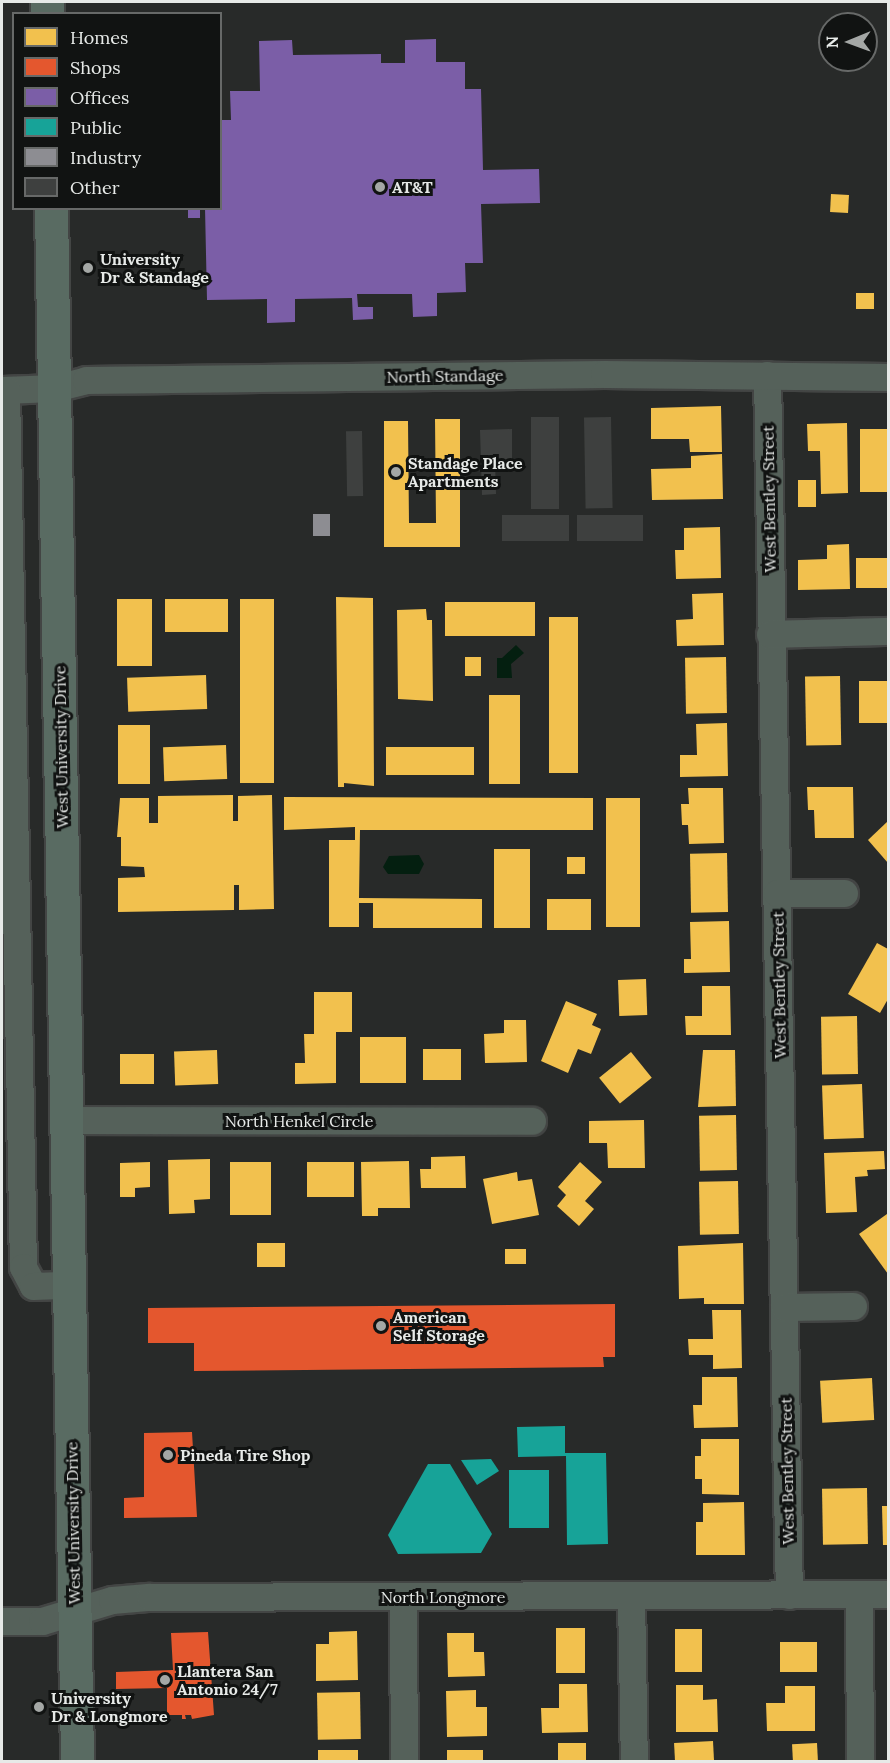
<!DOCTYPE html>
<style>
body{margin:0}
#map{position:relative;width:890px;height:1763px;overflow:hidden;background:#282a29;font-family:Lora,serif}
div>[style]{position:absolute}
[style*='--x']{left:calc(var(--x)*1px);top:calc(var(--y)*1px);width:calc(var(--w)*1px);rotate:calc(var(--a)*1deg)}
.water>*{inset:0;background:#041f10}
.homes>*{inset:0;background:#f2c14e;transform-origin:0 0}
.shops>*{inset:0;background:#e4572e}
.offices>*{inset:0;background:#7b5ea7;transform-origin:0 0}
.public>*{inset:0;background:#17a398;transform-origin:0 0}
.industry>*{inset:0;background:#8d8d92;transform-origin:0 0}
.building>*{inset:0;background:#3e403f;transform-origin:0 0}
.roads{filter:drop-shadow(2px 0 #434544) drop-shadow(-2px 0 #434544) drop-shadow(0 2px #434544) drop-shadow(0 -2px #434544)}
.minor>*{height:27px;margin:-13.5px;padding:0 13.5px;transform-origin:13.5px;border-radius:13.5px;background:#55615a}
.major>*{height:33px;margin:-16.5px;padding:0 16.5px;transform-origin:16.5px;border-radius:16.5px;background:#596b62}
.dots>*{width:16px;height:16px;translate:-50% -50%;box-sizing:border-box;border:3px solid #111312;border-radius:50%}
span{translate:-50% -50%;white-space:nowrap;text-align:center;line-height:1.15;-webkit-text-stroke:6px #111312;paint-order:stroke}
.poi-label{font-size:16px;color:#e7eae8;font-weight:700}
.left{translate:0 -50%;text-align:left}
.street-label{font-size:16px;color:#e7eae8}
.frame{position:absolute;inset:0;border:3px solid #e7eae8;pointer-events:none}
.legend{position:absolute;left:12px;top:12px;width:210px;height:198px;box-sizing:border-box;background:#111312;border:2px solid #676968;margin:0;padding:8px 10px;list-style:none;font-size:18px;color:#e7eae8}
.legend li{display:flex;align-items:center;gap:12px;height:30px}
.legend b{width:30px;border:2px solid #676968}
.north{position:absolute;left:818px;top:12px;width:60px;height:60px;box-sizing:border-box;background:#111312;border:2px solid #676968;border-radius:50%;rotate:269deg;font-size:16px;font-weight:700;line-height:24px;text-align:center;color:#e7eae8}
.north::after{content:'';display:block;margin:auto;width:21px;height:27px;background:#a4a7a5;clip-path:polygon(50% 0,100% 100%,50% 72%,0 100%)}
</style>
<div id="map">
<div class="water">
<i style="clip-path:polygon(516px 645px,524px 653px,511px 664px,512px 678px,497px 678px,497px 658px,502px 658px)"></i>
<i style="clip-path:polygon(419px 855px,424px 864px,419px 874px,388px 874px,383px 867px,389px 856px)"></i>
</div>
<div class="homes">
<i style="left:831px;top:194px;width:18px;height:18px;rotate:3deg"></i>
<i style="left:856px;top:293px;width:18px;height:16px"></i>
<i style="clip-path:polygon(721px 406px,722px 452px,690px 452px,689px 439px,651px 439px,651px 408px)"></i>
<i style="clip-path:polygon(435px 419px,460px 419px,460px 547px,384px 547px,384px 421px,408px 421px,409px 523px,436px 523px)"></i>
<i style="clip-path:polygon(847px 423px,848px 493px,821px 494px,820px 451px,808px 451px,807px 424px)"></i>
<i style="left:860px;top:429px;width:28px;height:63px"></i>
<i style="clip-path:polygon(722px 454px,723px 499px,652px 500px,651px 469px,691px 468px,691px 456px)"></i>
<i style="left:816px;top:480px;width:27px;height:18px;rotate:90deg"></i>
<i style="clip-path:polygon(720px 527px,721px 578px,676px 579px,675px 550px,684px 550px,684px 528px)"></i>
<i style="clip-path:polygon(849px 544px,850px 589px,798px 590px,798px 560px,827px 559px,827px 545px)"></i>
<i style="left:888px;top:558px;width:30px;height:32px;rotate:90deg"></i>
<i style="clip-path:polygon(723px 593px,724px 645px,677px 646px,676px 620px,693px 619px,692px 594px)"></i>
<i style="clip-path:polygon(336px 597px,373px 598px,374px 786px,344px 783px,344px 787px,338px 787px)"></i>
<i style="left:117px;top:599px;width:35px;height:67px"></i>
<i style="left:165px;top:599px;width:63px;height:33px"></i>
<i style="left:240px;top:599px;width:34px;height:184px"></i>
<i style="left:445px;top:602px;width:90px;height:34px"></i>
<i style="clip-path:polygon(426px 609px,427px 620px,432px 620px,433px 701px,398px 699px,397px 610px)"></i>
<i style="left:549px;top:617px;width:29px;height:156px"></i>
<i style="left:465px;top:657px;width:16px;height:19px"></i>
<i style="left:726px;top:657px;width:56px;height:41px;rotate:89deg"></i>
<i style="left:206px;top:675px;width:34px;height:79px;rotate:88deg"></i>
<i style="left:840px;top:676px;width:69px;height:35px;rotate:89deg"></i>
<i style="left:888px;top:681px;width:42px;height:29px;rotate:90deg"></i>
<i style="left:489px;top:695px;width:31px;height:89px"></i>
<i style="clip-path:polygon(727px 723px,728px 776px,680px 777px,680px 755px,697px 755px,696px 724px)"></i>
<i style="left:118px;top:725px;width:32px;height:59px"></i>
<i style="left:226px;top:745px;width:34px;height:63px;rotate:88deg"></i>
<i style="left:386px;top:747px;width:88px;height:28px"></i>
<i style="clip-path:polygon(807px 787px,853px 787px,854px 838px,815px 838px,814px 810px,808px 810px)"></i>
<i style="clip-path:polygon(688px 788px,723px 788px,724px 843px,689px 844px,688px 825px,682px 825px,681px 804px,689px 804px)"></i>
<i style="clip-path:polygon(233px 795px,233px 821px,238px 821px,238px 796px,272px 795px,274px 909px,239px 910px,239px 885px,234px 885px,234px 910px,118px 912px,118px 878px,145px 877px,144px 867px,121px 866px,121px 837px,117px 837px,120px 798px,149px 798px,149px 823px,158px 823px,158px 796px)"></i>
<i style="clip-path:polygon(284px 797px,593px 798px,593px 830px,360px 830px,359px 898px,482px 899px,482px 928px,373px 928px,373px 903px,359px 903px,359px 927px,329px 927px,329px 840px,355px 840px,355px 827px,284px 830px)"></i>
<i style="left:606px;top:798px;width:34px;height:129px"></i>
<i style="clip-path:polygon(888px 821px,888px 863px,868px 840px)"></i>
<i style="left:494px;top:849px;width:36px;height:79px"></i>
<i style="left:727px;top:853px;width:59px;height:37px;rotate:89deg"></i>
<i style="left:567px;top:857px;width:18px;height:17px"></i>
<i style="left:547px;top:899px;width:44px;height:31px"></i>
<i style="clip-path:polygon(729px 921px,730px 972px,684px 973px,684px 959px,691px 959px,690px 922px)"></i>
<i style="clip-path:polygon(877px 943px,888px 949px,888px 999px,880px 1013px,848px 994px)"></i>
<i style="left:646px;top:979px;width:36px;height:28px;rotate:88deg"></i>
<i style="clip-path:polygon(702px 986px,730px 986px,731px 1035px,686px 1035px,685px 1016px,702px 1016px)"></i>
<i style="clip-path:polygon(314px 992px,352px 992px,352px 1032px,336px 1032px,336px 1083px,295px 1084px,295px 1063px,305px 1063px,304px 1034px,314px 1034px)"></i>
<i style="clip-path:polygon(566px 1001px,597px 1014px,592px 1025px,601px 1029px,591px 1054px,578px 1049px,568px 1073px,541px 1061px)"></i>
<i style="left:857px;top:1016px;width:58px;height:36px;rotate:89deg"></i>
<i style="clip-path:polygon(504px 1020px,526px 1020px,527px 1062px,485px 1063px,484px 1034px,504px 1033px)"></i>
<i style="left:406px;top:1037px;width:46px;height:46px;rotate:90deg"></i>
<i style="left:423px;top:1049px;width:38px;height:31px"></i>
<i style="left:217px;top:1050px;width:34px;height:43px;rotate:88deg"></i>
<i style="clip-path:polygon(703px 1050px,735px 1050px,736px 1106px,698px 1107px)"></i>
<i style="left:631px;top:1052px;width:33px;height:41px;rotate:51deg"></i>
<i style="left:120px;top:1054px;width:34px;height:30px"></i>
<i style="left:862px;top:1084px;width:54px;height:40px;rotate:88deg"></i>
<i style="left:736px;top:1115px;width:55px;height:37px;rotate:89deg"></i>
<i style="clip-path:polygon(644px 1120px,645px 1168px,608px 1168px,607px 1143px,589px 1143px,589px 1121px)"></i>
<i style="clip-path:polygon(884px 1151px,885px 1169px,867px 1170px,868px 1176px,855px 1177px,857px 1212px,826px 1213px,824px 1153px)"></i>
<i style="clip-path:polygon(465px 1156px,466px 1188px,421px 1188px,420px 1169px,431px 1169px,431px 1157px)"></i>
<i style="clip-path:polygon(210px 1159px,210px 1199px,194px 1200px,195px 1213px,169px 1214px,168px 1160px)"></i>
<i style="clip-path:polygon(409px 1161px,410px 1208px,378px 1208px,378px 1216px,362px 1216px,361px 1162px)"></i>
<i style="clip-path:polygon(150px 1162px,150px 1187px,135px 1188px,135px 1197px,120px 1197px,120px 1163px)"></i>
<i style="left:230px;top:1162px;width:41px;height:53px"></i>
<i style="left:354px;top:1162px;width:35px;height:47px;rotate:90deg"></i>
<i style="clip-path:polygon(580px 1162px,602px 1182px,585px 1201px,594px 1209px,579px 1226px,557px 1206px,566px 1195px,558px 1187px)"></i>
<i style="clip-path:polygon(517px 1172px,518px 1181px,532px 1179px,539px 1215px,492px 1224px,483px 1179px)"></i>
<i style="left:738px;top:1181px;width:53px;height:39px;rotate:89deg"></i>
<i style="clip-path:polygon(887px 1214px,888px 1215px,888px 1274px,859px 1234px)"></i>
<i style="left:285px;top:1243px;width:24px;height:28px;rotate:90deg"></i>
<i style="clip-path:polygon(743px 1243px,744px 1304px,704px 1304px,704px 1298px,679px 1299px,678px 1246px)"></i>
<i style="left:505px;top:1249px;width:21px;height:15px"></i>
<i style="clip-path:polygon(712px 1310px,741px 1310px,742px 1368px,713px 1369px,713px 1355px,689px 1355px,688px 1339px,713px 1339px)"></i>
<i style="clip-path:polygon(702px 1377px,737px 1377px,738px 1427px,694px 1428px,693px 1405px,702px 1405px)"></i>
<i style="left:872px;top:1378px;width:42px;height:52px;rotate:87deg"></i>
<i style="clip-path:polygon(701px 1439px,739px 1439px,739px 1495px,702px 1494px,702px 1479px,695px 1479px,695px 1456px,701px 1456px)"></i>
<i style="left:867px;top:1488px;width:56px;height:45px;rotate:89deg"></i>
<i style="clip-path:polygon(744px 1502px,745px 1555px,696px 1555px,696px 1522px,703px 1522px,703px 1503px)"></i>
<i style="clip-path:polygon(882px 1506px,888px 1506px,888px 1545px,883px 1545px)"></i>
<i style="left:556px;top:1628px;width:29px;height:45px"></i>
<i style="left:675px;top:1629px;width:27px;height:43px"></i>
<i style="clip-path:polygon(357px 1631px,358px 1680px,316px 1681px,316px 1644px,329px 1644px,329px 1632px)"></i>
<i style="clip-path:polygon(447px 1633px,474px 1633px,474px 1652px,484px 1652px,485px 1676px,448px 1677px)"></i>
<i style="left:817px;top:1642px;width:30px;height:37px;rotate:90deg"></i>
<i style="clip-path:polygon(559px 1684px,587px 1684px,588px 1732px,542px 1733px,541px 1708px,559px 1708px)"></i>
<i style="clip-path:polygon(676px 1685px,703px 1685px,703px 1700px,717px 1699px,718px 1732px,676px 1732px)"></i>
<i style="clip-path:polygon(785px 1686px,815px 1686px,815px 1731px,767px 1731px,766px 1703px,785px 1703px)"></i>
<i style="clip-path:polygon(476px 1690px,476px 1707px,487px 1707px,487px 1736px,447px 1737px,446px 1691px)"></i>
<i style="left:360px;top:1692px;width:47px;height:43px;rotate:89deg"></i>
<i style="left:713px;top:1741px;width:21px;height:39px;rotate:87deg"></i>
<i style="left:558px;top:1743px;width:28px;height:19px"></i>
<i style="left:817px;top:1743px;width:19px;height:25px;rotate:87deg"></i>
<i style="left:358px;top:1750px;width:12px;height:40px;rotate:90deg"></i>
<i style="left:483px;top:1750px;width:12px;height:36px;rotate:90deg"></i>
</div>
<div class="shops">
<i style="clip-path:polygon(615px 1304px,615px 1357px,603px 1357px,604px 1367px,194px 1371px,194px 1343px,148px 1343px,148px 1308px)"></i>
<i style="clip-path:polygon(192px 1432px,197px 1517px,124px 1518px,124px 1498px,144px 1497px,144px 1433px)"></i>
<i style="clip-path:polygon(208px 1632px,214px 1715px,192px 1719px,191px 1715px,185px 1715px,186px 1719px,182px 1719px,182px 1715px,167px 1715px,167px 1688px,116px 1689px,116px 1672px,173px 1670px,171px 1633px)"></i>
</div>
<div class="offices">
<i style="clip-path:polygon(436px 39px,436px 62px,465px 62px,465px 89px,481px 89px,483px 170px,539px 169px,540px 203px,481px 204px,483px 263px,465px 263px,466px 292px,437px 293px,437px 316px,413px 317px,412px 294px,357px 294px,358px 307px,373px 307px,373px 319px,353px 320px,352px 298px,295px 299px,295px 322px,267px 323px,267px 299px,207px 300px,205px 208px,220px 208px,220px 120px,231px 120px,230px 91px,260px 91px,259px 41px,292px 40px,293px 55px,381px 54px,381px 63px,405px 63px,405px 40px)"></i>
<i style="left:188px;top:208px;width:12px;height:10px"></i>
</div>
<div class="public">
<i style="clip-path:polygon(565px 1426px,565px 1453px,606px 1453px,608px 1544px,567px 1545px,566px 1456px,518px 1457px,517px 1427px)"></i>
<i style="clip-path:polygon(491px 1459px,499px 1471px,477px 1485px,461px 1460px)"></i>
<i style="clip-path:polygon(428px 1464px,450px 1464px,492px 1534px,481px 1553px,398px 1554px,388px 1535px)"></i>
<i style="left:509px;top:1470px;width:40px;height:58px"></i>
</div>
<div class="industry">
<i style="left:313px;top:514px;width:17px;height:22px"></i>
</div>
<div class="building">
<i style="left:531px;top:417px;width:28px;height:92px"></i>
<i style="left:611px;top:417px;width:91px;height:27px;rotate:89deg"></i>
<i style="clip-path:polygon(512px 429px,512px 462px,495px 462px,496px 494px,482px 495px,480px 430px)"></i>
<i style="left:362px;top:431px;width:65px;height:16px;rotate:89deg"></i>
<i style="left:569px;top:515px;width:26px;height:67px;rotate:90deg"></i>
<i style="left:643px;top:515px;width:26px;height:66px;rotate:90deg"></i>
</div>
<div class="roads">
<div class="minor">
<i style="--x:767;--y:375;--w:1220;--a:88.97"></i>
<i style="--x:2;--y:390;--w:53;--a:-2.2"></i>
<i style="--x:55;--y:388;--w:32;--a:-14"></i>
<i style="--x:86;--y:380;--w:518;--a:-0.66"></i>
<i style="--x:604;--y:374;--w:284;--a:0.6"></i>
<i style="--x:6;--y:390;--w:877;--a:88.89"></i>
<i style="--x:23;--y:1267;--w:21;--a:62"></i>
<i style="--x:33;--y:1286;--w:36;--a:-2"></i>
<i style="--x:770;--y:634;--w:118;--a:-1.5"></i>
<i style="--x:777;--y:893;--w:67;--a:0"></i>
<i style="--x:67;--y:1120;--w:465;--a:0.1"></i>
<i style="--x:784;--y:1307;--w:69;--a:-0.8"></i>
<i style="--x:859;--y:1594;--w:168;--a:89.7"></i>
<i style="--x:631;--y:1596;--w:166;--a:89"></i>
<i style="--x:403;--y:1597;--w:165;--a:89.7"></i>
<i style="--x:2;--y:1621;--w:40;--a:0"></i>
<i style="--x:42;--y:1621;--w:73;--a:-16.7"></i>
<i style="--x:112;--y:1600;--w:38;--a:-5"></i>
<i style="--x:150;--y:1597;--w:738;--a:-0.23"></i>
</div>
<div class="major">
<i style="--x:47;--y:2;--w:12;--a:90"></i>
<i style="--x:51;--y:208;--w:1554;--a:89.04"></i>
</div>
</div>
<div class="dots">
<i style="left:380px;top:187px;background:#a4a7a5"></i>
<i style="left:88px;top:268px;background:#a4a7a5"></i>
<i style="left:396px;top:472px;background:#a4a7a5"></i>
<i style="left:381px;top:1326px;background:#a4a7a5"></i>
<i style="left:168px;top:1455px;background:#a4a7a5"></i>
<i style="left:165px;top:1680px;background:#a4a7a5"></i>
<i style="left:39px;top:1707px;background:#a4a7a5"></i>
</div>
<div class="poi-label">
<span class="left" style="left:392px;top:187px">AT&amp;T</span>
<span class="left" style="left:100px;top:268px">University<br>Dr &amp; Standage</span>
<span class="left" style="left:408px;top:472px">Standage Place<br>Apartments</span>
<span class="left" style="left:393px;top:1326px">American<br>Self Storage</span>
<span class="left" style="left:180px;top:1455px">Pineda Tire Shop</span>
<span class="left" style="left:177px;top:1680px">Llantera San<br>Antonio 24/7</span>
<span class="left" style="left:51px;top:1707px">University<br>Dr &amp; Longmore</span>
</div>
<div class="street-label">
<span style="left:445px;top:376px;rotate:-1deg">North Standage</span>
<span style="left:769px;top:499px;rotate:-91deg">West Bentley Street</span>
<span style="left:61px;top:747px;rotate:-91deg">West University Drive</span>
<span style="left:779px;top:985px;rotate:-91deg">West Bentley Street</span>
<span style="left:299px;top:1121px">North Henkel Circle</span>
<span style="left:787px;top:1471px;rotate:-91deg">West Bentley Street</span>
<span style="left:73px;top:1523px;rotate:-91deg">West University Drive</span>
<span style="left:443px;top:1597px">North Longmore</span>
</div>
<div class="frame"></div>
<ul class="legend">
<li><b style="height:16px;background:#f2c14e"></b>Homes</li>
<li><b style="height:16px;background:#e4572e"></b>Shops</li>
<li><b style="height:16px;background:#7b5ea7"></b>Offices</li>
<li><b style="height:16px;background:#17a398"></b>Public</li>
<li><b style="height:16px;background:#8d8d92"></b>Industry</li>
<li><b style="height:16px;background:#3e403f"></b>Other</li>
</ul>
<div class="north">N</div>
</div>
